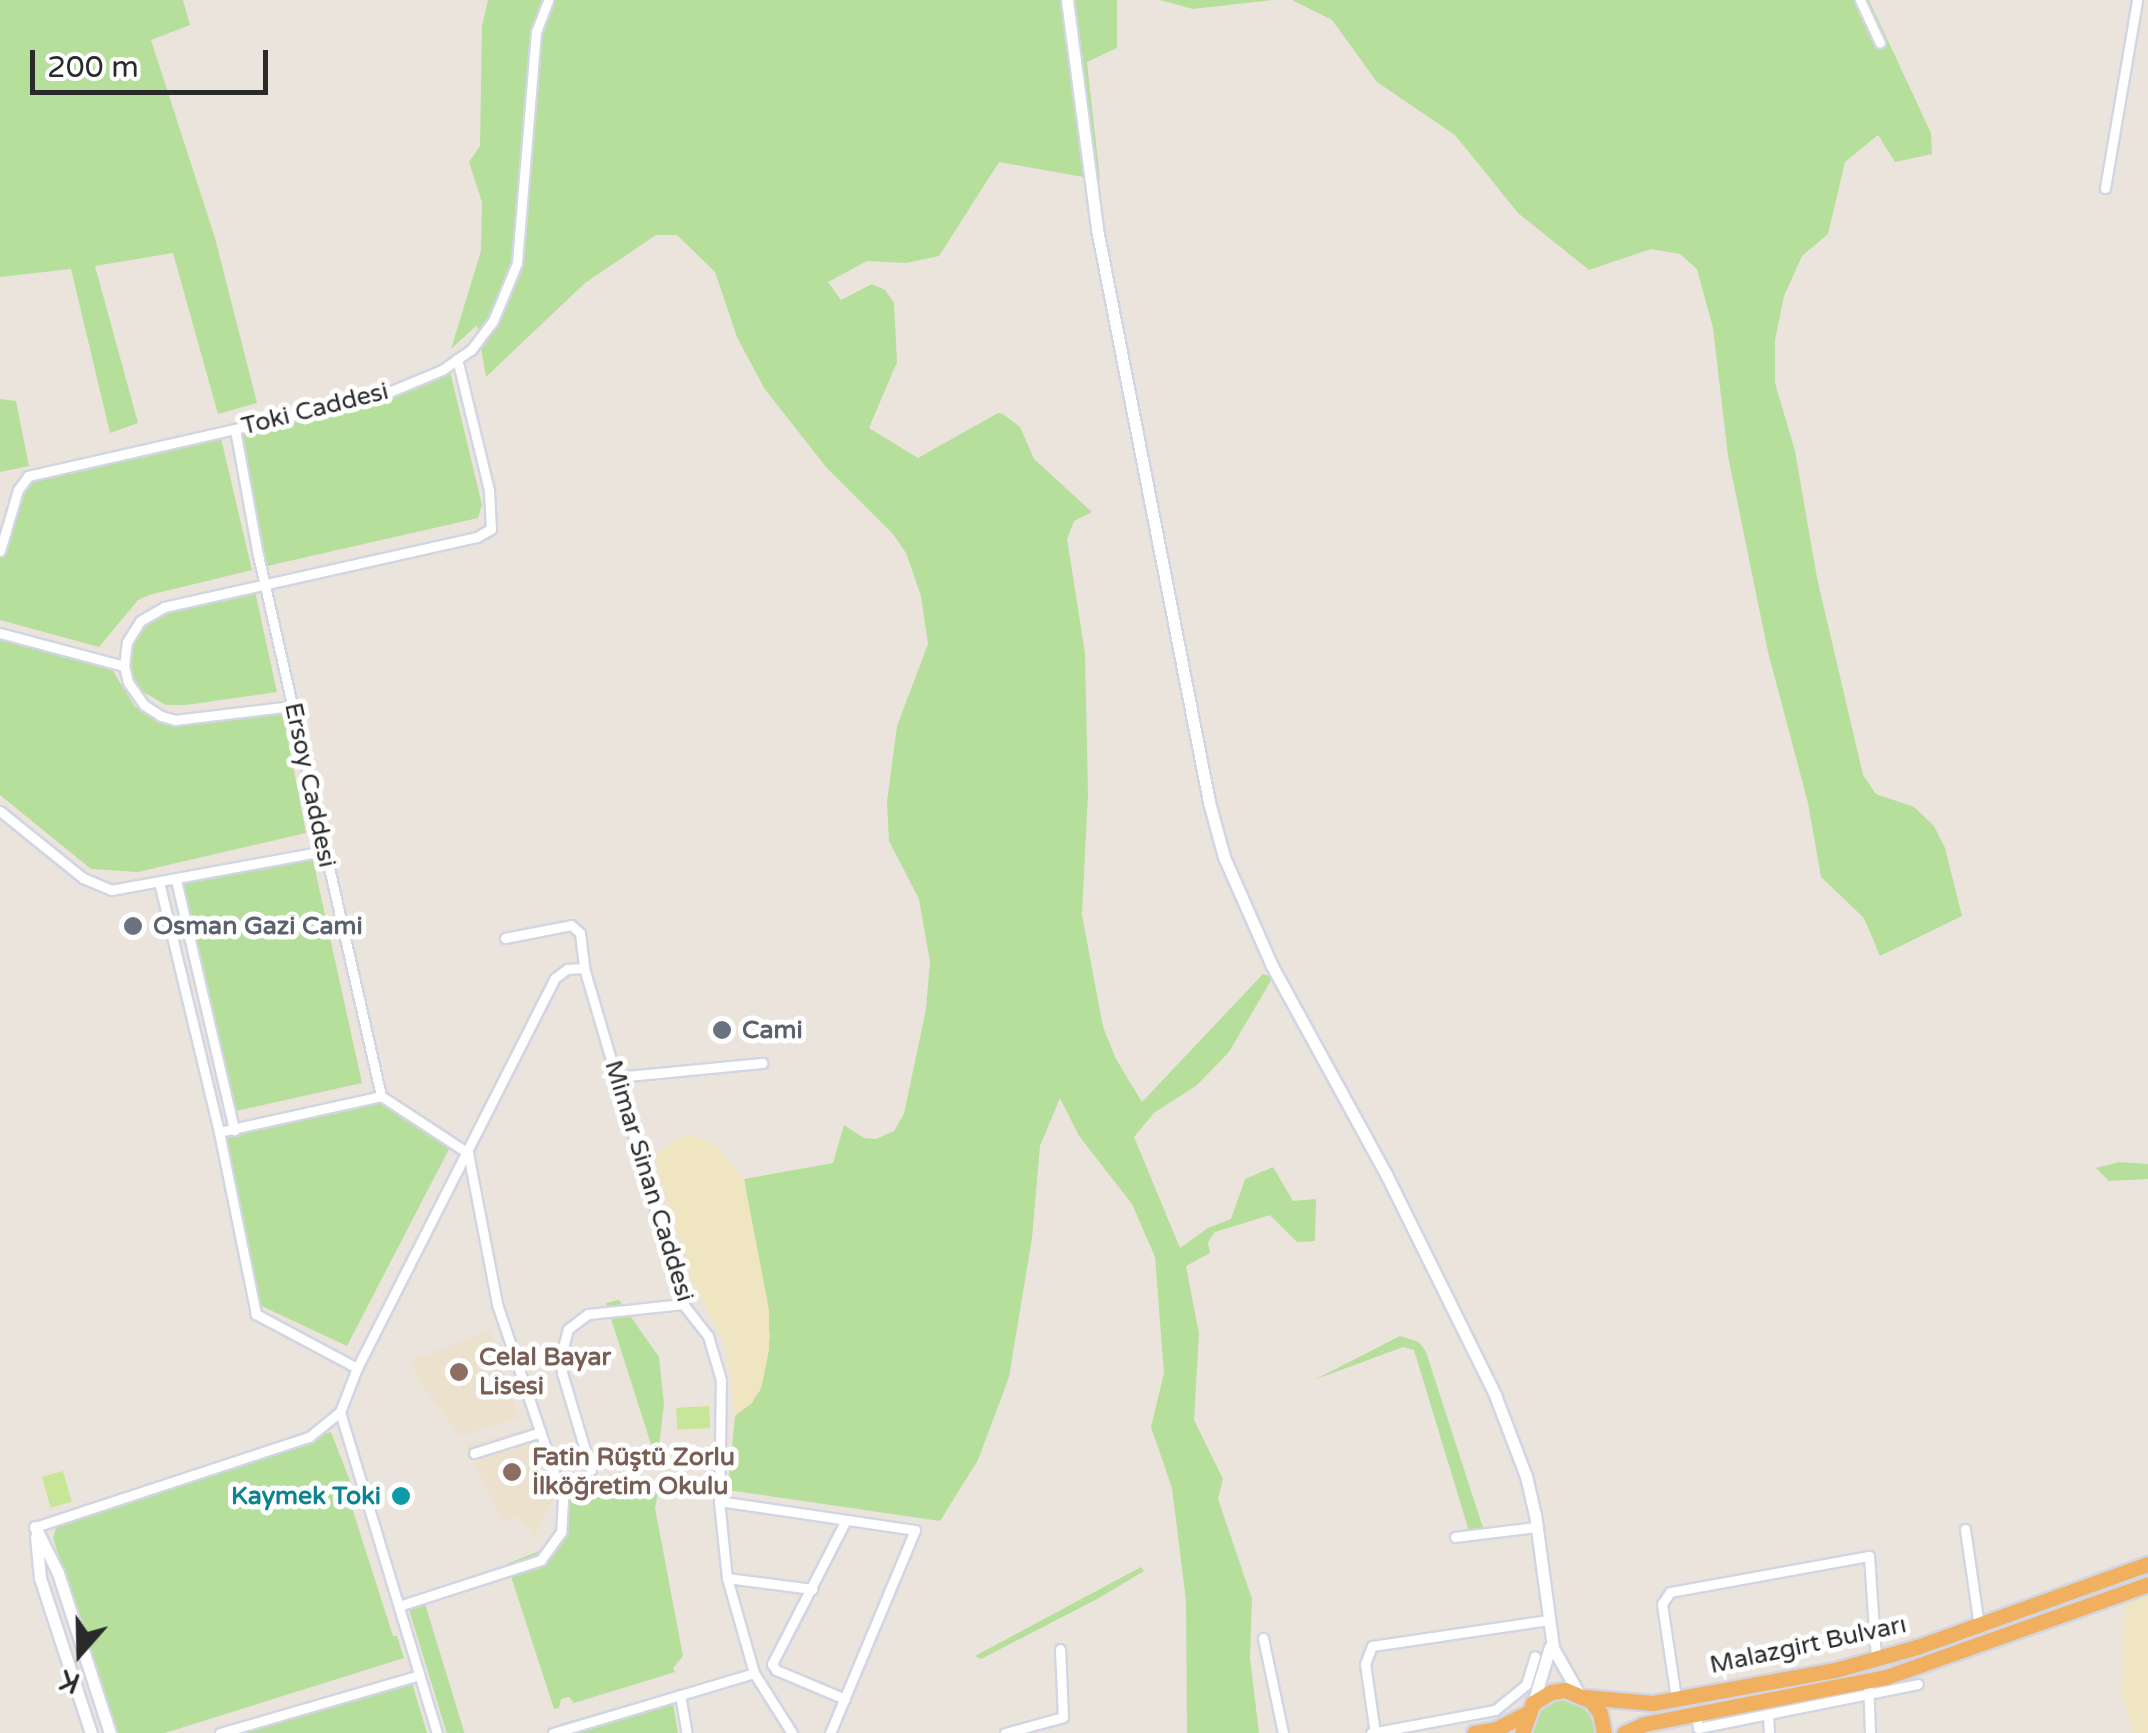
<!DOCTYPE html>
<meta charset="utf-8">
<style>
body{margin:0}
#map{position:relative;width:2148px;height:1733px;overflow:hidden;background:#ebe4dc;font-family:"Varela Round",sans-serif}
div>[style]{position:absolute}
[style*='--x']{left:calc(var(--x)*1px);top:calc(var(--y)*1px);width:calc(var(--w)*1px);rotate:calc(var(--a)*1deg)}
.education>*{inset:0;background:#ece1cc}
.green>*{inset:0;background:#b5df9b;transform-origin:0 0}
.sand>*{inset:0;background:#efe6c1}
.pitch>*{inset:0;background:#c7e697;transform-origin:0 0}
.roads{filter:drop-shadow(2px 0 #d2d5e2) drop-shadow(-2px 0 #d2d5e2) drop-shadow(0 2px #d2d5e2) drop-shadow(0 -2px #d2d5e2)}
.minor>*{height:9px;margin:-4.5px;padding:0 4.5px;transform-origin:4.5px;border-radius:4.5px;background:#fff}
.tertiary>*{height:11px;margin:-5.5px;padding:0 5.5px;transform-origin:5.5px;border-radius:5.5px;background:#fff}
.trunk>*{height:15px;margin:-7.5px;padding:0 7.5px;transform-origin:7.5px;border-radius:7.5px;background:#f0b060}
.dots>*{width:28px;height:28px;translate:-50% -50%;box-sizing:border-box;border:5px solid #fff;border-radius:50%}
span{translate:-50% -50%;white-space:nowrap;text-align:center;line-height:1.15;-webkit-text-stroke:10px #fff;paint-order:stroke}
.street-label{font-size:25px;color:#2a2a2a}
.worship-label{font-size:25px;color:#5b616d;font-weight:700}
.left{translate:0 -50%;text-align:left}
.education-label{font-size:25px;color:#785e54;font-weight:700}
.culture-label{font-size:25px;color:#0d838f;font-weight:700}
.right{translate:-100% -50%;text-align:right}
.north{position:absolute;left:30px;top:1603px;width:100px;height:100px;-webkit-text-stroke:8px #fff;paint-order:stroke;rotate:200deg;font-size:28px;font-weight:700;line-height:40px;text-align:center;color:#2a2a2a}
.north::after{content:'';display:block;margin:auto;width:35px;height:45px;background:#2a2a2a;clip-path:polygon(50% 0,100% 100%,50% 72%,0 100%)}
.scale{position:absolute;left:30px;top:50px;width:238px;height:45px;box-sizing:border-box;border:5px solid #2a2a2a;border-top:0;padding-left:12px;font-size:30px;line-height:35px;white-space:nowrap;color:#2a2a2a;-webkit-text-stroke:8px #fff;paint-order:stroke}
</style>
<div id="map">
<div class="education">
<i style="clip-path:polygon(490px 1331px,518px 1418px,460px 1436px,421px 1385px,410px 1360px)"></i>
<i style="clip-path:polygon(529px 1428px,553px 1498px,534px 1538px,518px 1517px,503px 1521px,466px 1446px)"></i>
</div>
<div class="green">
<i style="clip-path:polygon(0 0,183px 0,190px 25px,151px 40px,215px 238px,257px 403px,218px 414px,173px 253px,95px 266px,138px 423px,110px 433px,71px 269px,0 277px)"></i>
<i style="clip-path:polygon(488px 0,1117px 0,1117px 48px,1087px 62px,1100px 180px,999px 162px,939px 256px,906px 263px,867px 261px,828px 282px,841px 300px,872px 284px,885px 290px,894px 303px,897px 362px,869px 428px,918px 458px,998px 413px,1003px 414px,1020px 427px,1034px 459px,1092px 512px,1074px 521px,1067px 539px,1085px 653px,1088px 794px,1082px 915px,1103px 1027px,1116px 1059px,1142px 1102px,1263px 974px,1273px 977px,1229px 1052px,1197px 1085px,1154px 1113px,1134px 1137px,1180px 1248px,1208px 1228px,1231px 1219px,1245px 1179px,1273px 1167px,1293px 1201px,1316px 1199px,1315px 1241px,1297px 1242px,1270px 1215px,1215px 1232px,1208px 1242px,1210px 1253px,1186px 1266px,1199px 1334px,1194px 1420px,1223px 1479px,1218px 1499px,1252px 1599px,1250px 1658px,1259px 1733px,1187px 1733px,1186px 1601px,1172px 1488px,1151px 1427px,1164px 1373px,1155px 1257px,1132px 1204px,1079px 1136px,1060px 1098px,1040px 1146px,1032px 1238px,1009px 1377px,978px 1460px,940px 1521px,728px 1490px,735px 1416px,760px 1391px,770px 1336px,744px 1179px,833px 1163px,844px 1125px,864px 1138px,876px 1139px,894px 1131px,904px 1114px,926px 1009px,930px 962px,919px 899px,889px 841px,887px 802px,897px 726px,928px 644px,921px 596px,906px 553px,893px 534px,826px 467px,764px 388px,737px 337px,715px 272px,677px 235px,656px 235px,585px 283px,486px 377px,477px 325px,451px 349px,481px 251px,482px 202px,469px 162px,480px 146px,482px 26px)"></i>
<i style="clip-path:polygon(1160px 0,1273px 0,1193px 9px)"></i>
<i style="clip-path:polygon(1292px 0,1869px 0,1931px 133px,1932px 154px,1895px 162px,1878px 135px,1845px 162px,1828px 234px,1802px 256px,1784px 296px,1775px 340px,1775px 383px,1795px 451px,1817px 578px,1863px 775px,1876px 794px,1914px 807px,1934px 826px,1945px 848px,1962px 916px,1880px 956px,1864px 918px,1821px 877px,1808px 803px,1768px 652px,1728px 456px,1713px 328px,1697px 269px,1680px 254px,1651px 249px,1589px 270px,1518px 213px,1455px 135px,1377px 82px,1332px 20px)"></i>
<i style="clip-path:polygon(449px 367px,482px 505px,478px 518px,267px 566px,238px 429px,369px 399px)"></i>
<i style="clip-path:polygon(0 399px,16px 401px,29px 466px,0 472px)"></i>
<i style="clip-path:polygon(220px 434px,252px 570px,149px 595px,138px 600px,99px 647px,0 620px,0 551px,17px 493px,28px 477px)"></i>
<i style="clip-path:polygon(253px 582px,277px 692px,186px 705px,166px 705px,140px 690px,130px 677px,126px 661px,132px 628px,143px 614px,156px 606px)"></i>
<i style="clip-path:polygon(0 634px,107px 661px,135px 707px,167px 719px,282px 708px,306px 833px,138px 872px,91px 869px,0 795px)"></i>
<i style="clip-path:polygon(307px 849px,311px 851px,362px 1083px,231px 1112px,179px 881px)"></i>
<i style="clip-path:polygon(370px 1097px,446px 1143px,449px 1149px,347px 1346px,255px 1303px,220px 1129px)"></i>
<i style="clip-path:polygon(2120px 1162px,2148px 1164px,2148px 1179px,2109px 1181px,2096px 1168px)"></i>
<i style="clip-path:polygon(619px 1300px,659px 1357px,664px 1404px,657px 1463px,606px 1303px)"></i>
<i style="clip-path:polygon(1400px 1336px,1419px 1342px,1426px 1352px,1486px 1537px,1472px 1541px,1414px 1350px,1403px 1347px,1314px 1380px)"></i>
<i style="clip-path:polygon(331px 1432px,350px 1481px,344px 1483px,393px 1636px,397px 1636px,404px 1658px,165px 1733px,116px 1733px,53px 1538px,60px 1516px)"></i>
<i style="clip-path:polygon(659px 1487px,655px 1508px,683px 1656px,673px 1668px,675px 1672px,574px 1703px,569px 1697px,561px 1699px,559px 1708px,554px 1709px,507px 1564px,539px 1551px,554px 1537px,567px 1496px)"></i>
<i style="clip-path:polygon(1141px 1567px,1144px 1571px,1099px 1598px,981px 1659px,975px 1656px)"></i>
<i style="left:422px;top:1594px;width:145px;height:17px;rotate:73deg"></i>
<i style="clip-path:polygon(409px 1673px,427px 1733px,221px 1733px)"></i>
<i style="clip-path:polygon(671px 1692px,678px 1733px,559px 1733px,560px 1724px)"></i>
<i style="clip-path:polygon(1559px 1697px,1582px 1703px,1590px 1711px,1597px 1733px,1529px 1733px,1534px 1712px)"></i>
</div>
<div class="sand">
<i style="clip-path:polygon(690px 1135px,715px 1144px,744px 1179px,769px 1310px,769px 1350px,762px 1385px,752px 1403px,735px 1416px,726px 1345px,693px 1281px,654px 1157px,672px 1142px)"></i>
<i style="clip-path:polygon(2148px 1595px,2148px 1733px,2133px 1733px,2122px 1691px,2125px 1604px)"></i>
</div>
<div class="pitch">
<i style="left:709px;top:1406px;width:22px;height:33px;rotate:87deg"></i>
<i style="left:63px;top:1471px;width:32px;height:22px;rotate:74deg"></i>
</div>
<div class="roads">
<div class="minor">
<i style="--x:1860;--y:0;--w:47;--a:65.1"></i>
<i style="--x:2105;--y:188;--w:191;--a:-80.3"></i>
<i style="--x:235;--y:429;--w:128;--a:79.7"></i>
<i style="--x:258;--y:555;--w:555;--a:77.19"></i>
<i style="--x:381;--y:1096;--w:104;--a:33.2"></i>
<i style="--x:468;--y:1153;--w:154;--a:79.1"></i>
<i style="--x:497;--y:1304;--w:206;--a:71.3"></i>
<i style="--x:563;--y:1499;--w:33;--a:93"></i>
<i style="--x:561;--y:1532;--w:34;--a:126"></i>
<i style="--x:541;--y:1560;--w:149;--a:162.1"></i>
<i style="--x:0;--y:551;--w:64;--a:-73.6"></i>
<i style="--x:18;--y:490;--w:17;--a:-54"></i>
<i style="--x:28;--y:476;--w:358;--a:-12.8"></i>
<i style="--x:377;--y:397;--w:70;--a:-22.6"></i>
<i style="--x:442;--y:370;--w:35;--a:-35"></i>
<i style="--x:471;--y:350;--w:36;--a:-53"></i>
<i style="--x:493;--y:321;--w:63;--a:-67.5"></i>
<i style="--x:517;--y:263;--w:232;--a:-85.3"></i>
<i style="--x:536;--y:32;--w:34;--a:-69"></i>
<i style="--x:0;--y:633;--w:128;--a:14.9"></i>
<i style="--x:292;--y:706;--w:118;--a:173.2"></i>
<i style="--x:175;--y:720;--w:15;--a:-164"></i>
<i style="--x:161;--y:716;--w:20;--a:-147"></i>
<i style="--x:144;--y:705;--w:28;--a:-125"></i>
<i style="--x:128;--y:682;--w:16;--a:-104"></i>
<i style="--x:124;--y:666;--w:24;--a:-83"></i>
<i style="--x:127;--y:642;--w:25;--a:-58"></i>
<i style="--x:140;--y:621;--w:28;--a:-30"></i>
<i style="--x:164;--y:607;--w:321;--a:-12.6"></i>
<i style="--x:477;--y:537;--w:16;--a:-30"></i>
<i style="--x:491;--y:529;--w:39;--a:-93"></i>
<i style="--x:489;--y:490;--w:135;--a:-103.7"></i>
<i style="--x:0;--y:811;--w:107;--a:38.9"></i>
<i style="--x:83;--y:878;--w:30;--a:23"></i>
<i style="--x:111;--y:890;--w:217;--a:-10.4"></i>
<i style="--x:176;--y:880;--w:257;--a:76.9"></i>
<i style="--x:159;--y:882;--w:257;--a:76.5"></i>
<i style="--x:505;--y:938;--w:67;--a:-11.1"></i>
<i style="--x:571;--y:925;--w:12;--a:42"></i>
<i style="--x:580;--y:933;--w:35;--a:83"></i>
<i style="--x:584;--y:968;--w:350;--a:73.6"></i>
<i style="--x:683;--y:1304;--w:41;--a:52"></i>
<i style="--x:708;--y:1336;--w:46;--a:73.5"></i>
<i style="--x:721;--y:1380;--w:121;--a:90.9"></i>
<i style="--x:719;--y:1501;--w:77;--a:84.1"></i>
<i style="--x:727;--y:1578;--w:99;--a:74.1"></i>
<i style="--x:754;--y:1673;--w:71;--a:57.7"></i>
<i style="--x:616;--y:1077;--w:147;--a:-5.5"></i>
<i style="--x:357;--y:1368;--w:115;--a:-151.9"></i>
<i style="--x:256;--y:1314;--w:186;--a:-101.5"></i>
<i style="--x:219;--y:1132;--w:166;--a:-12.5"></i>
<i style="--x:340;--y:1412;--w:335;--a:73.2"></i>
<i style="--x:474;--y:1453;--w:70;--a:-17.4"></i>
<i style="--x:591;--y:1470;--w:101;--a:-106.6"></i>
<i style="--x:562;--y:1373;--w:18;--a:-93"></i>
<i style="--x:561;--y:1355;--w:27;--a:-75"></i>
<i style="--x:568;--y:1329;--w:25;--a:-37"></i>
<i style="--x:588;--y:1314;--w:96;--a:-6"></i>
<i style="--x:719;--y:1501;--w:198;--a:8.4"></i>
<i style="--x:915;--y:1530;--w:220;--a:112.7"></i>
<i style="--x:35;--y:1527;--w:288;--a:-18.2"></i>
<i style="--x:309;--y:1437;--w:40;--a:-39"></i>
<i style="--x:340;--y:1412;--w:47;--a:-68.9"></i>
<i style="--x:357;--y:1368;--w:437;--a:-63.1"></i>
<i style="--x:555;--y:978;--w:15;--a:-37"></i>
<i style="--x:567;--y:969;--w:17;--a:-3"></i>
<i style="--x:1965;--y:1529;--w:98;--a:81.8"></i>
<i style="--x:1455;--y:1537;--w:83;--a:-7"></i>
<i style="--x:727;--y:1578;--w:86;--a:7.4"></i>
<i style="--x:1263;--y:1638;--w:97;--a:78.1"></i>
<i style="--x:1868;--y:1681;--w:52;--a:87.8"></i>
<i style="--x:680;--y:1695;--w:39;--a:80"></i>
<i style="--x:1676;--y:1698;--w:95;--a:-98.5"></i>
<i style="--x:1662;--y:1604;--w:14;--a:-56"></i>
<i style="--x:1670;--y:1592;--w:202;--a:-10.3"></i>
<i style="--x:1869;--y:1556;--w:103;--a:86.1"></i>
<i style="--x:845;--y:1699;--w:75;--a:-157.2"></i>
<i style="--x:776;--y:1670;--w:7;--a:-124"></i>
<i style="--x:772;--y:1664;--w:162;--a:-62.8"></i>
<i style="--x:1696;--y:1715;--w:13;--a:81"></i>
<i style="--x:1698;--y:1728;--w:224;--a:-11.3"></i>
<i style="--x:1768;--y:1715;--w:18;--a:87"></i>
<i style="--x:220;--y:1733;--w:207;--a:-16.2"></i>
<i style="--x:553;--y:1733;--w:210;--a:-16.6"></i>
<i style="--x:1005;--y:1733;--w:60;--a:-15.4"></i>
<i style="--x:1063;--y:1717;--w:68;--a:-92.5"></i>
<i style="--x:1371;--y:1733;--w:126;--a:-10.5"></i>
<i style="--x:1495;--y:1710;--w:40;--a:-39"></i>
<i style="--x:1526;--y:1685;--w:30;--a:-73"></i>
<i style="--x:1375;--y:1733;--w:70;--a:-98.2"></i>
<i style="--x:1365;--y:1664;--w:19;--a:-69"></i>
<i style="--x:1372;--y:1646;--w:178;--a:-8.4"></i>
</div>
<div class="tertiary">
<i style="--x:1067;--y:0;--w:231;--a:82.5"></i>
<i style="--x:1097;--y:229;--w:584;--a:78.94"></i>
<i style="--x:1209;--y:802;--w:57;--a:74.7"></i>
<i style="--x:1224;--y:857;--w:119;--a:66.2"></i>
<i style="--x:1272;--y:966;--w:237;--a:61.3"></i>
<i style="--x:1386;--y:1174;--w:246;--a:63.7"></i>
<i style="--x:1495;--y:1395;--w:87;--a:69.1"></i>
<i style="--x:1526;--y:1476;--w:39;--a:77"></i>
<i style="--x:1535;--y:1514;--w:135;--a:82.3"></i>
<i style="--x:1553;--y:1648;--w:53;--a:60.5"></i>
<i style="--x:35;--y:1527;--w:51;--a:63.4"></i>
<i style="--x:58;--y:1573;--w:168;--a:72"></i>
<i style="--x:36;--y:1537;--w:41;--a:84.4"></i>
<i style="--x:40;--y:1578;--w:163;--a:71.8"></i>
<i style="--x:1534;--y:1700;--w:55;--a:-73.2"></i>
</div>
<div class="trunk">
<i style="--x:1585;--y:1697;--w:68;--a:5"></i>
<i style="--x:1653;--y:1703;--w:185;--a:-10.3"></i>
<i style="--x:1835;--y:1670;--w:85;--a:-15.7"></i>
<i style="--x:1917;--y:1647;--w:245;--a:-19.8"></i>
<i style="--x:1474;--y:1733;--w:22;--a:-10"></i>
<i style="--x:1496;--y:1729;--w:33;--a:-27"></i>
<i style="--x:1522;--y:1733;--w:32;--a:-70"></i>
<i style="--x:1533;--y:1703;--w:21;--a:-31"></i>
<i style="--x:1551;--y:1692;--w:14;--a:-8"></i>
<i style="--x:1565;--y:1690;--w:28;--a:23"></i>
<i style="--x:1591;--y:1701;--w:15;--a:53"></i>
<i style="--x:1600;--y:1713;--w:20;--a:79"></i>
<i style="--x:1624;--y:1733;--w:22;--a:-24"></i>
<i style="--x:1644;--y:1724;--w:247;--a:-11"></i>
<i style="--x:1886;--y:1677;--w:278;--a:-19.5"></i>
</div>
</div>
<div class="dots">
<i style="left:133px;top:926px;background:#6b7280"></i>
<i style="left:722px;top:1030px;background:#6b7280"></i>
<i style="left:459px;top:1372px;background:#8d6e63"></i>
<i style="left:512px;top:1472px;background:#8d6e63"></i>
<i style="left:401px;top:1496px;background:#0f9aa8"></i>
</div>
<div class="street-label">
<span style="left:315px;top:409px;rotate:-14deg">Toki Caddesi</span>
<span style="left:310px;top:785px;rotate:78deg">Ersoy Caddesi</span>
<span style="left:649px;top:1181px;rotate:73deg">Mimar Sinan Caddesi</span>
<span style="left:1808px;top:1645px;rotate:-12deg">Malazgirt Bulvarı</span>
</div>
<div class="worship-label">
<span class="left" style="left:153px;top:926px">Osman Gazi Cami</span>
<span class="left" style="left:742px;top:1030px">Cami</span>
</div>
<div class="education-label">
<span class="left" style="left:479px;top:1372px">Celal Bayar<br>Lisesi</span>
<span class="left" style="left:532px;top:1472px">Fatin Rüştü Zorlu<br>İlköğretim Okulu</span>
</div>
<div class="culture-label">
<span class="right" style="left:381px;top:1496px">Kaymek Toki</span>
</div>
<div class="north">K</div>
<div class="scale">200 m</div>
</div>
